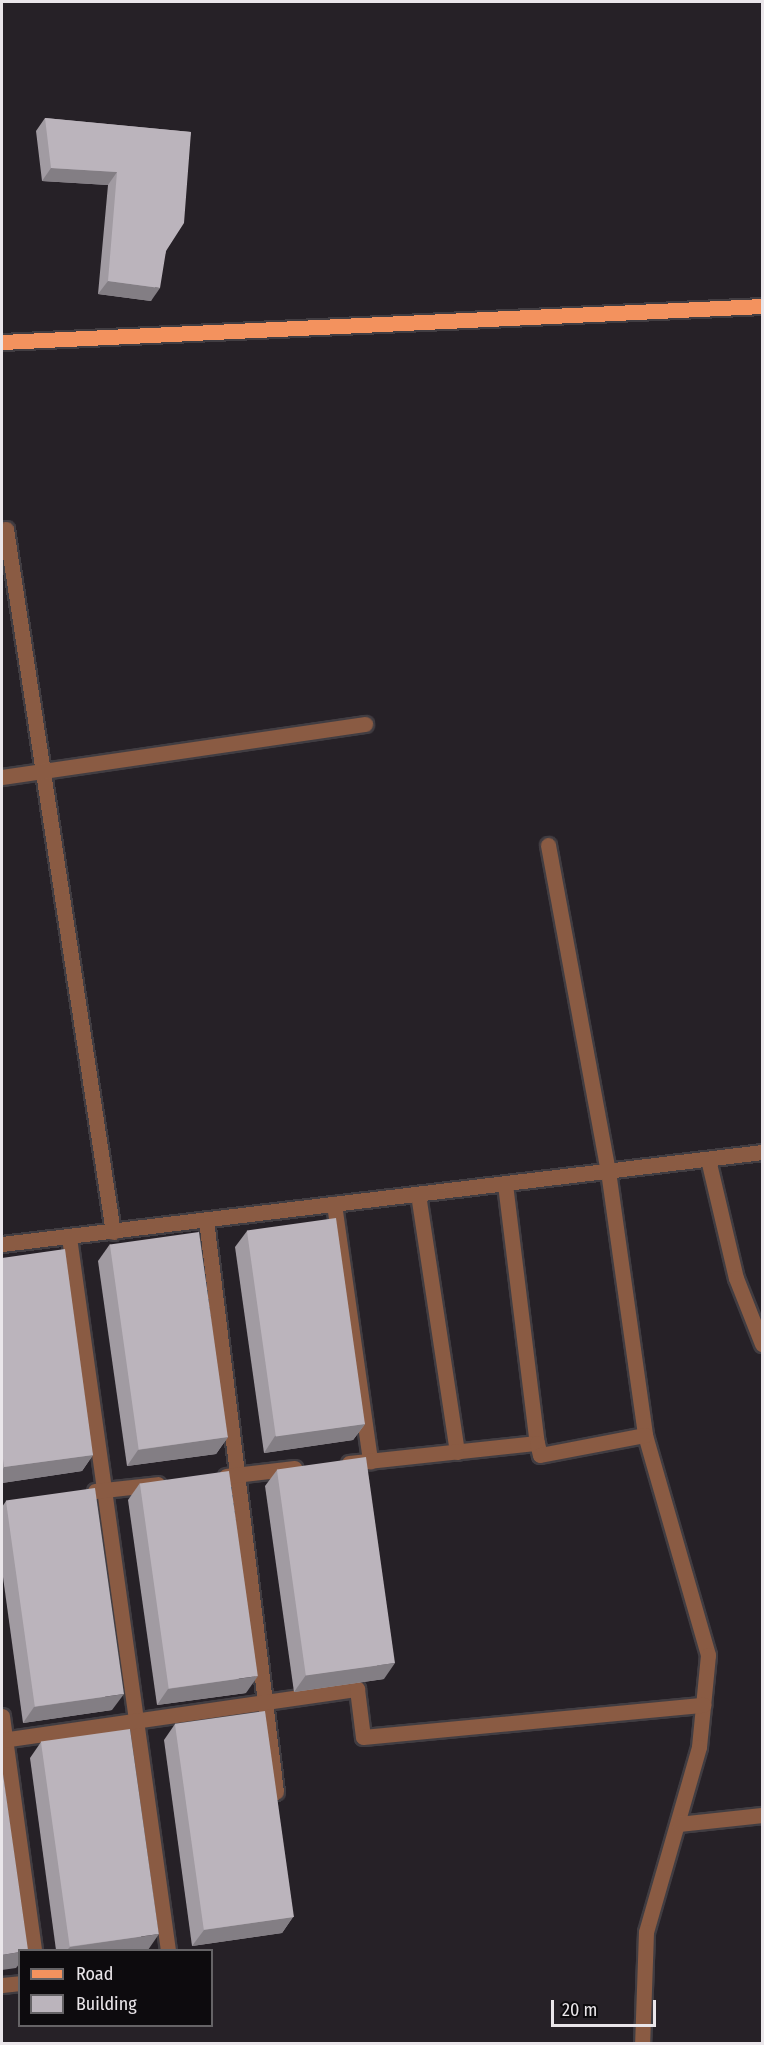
<!DOCTYPE html>
<style>
body{margin:0}
#map{position:relative;width:764px;height:2045px;overflow:hidden;background:#262127;font-family:"Fira Sans Condensed",sans-serif}
div>[style]{position:absolute}
[style*='--x']{left:calc(var(--x)*1px);top:calc(var(--y)*1px);width:calc(var(--w)*1px);rotate:calc(var(--a)*1deg)}
.roads{filter:drop-shadow(2px 0 #413d42) drop-shadow(-2px 0 #413d42) drop-shadow(0 2px #413d42) drop-shadow(0 -2px #413d42)}
.minor>*{height:15px;margin:-7.5px;padding:0 7.5px;transform-origin:7.5px;border-radius:7.5px;background:#8a5b43}
.major>*{height:15px;margin:-7.5px;padding:0 7.5px;transform-origin:7.5px;border-radius:7.5px;background:#f3925e}
.wall>*{inset:0;background:#a19ba2}
.shaded-wall>*{inset:0;background:#837e84}
.building>*{inset:0;background:#bbb4bc;transform-origin:0 0}
span{translate:-50% -50%;white-space:nowrap;text-align:center;line-height:1.15;-webkit-text-stroke:6px #0d0b0e;paint-order:stroke}
.frame{position:absolute;inset:0;border:3px solid #eae6ea;pointer-events:none}
.legend{position:absolute;left:18px;top:1949px;width:195px;height:78px;box-sizing:border-box;background:#0d0b0e;border:2px solid #656366;margin:0;padding:8px 10px;list-style:none;font-size:18px;color:#eae6ea}
.legend li{display:flex;align-items:center;gap:12px;height:30px}
.legend b{width:30px;border:2px solid #656366}
.scale{position:absolute;left:551px;top:2000px;width:105px;height:27px;box-sizing:border-box;border:3px solid #eae6ea;border-top:0;padding-left:8px;font-size:18px;line-height:21px;white-space:nowrap;color:#eae6ea;-webkit-text-stroke:4px #0d0b0e;paint-order:stroke}
</style>
<div id="map">
<div class="roads">
<div class="minor">
<i style="--x:6;--y:529;--w:711;--a:81.35"></i>
<i style="--x:2;--y:777;--w:367;--a:-8.3"></i>
<i style="--x:548;--y:845;--w:331;--a:79.6"></i>
<i style="--x:608;--y:1171;--w:267;--a:82"></i>
<i style="--x:645;--y:1435;--w:229;--a:74"></i>
<i style="--x:708;--y:1655;--w:92;--a:95.6"></i>
<i style="--x:699;--y:1747;--w:192;--a:106"></i>
<i style="--x:646;--y:1932;--w:112;--a:92"></i>
<i style="--x:708;--y:1159;--w:122;--a:76.8"></i>
<i style="--x:736;--y:1278;--w:71;--a:68.5"></i>
<i style="--x:505;--y:1184;--w:261;--a:83"></i>
<i style="--x:418;--y:1194;--w:261;--a:81.4"></i>
<i style="--x:334;--y:1204;--w:260;--a:82"></i>
<i style="--x:206;--y:1220;--w:576;--a:83.02"></i>
<i style="--x:69;--y:1237;--w:720;--a:82.1"></i>
<i style="--x:2;--y:1244;--w:766;--a:-6.9"></i>
<i style="--x:349;--y:1463;--w:189;--a:-6.1"></i>
<i style="--x:537;--y:1443;--w:12;--a:76"></i>
<i style="--x:540;--y:1455;--w:107;--a:-10.8"></i>
<i style="--x:226;--y:1476;--w:69;--a:-6.6"></i>
<i style="--x:95;--y:1491;--w:63;--a:-6.3"></i>
<i style="--x:2;--y:1716;--w:236;--a:82.2"></i>
<i style="--x:2;--y:1740;--w:359;--a:-8.2"></i>
<i style="--x:357;--y:1689;--w:48;--a:82.9"></i>
<i style="--x:363;--y:1737;--w:342;--a:-5.4"></i>
<i style="--x:679;--y:1824;--w:83;--a:-6.2"></i>
<i style="--x:2;--y:1985;--w:18;--a:-6"></i>
</div>
<div class="major">
<i style="--x:2;--y:342;--w:761;--a:-2.71"></i>
</div>
</div>
<div class="wall">
<i style="clip-path:polygon(45px 118px,191px 132px,166px 251px,151px 301px,98px 294px,108px 185px,42px 181px,36px 131px)"></i>
<i style="clip-path:polygon(247px 1231px,365px 1424px,353px 1440px,264px 1453px,235px 1247px)"></i>
<i style="clip-path:polygon(110px 1244px,228px 1437px,216px 1454px,127px 1466px,98px 1261px)"></i>
<i style="clip-path:polygon(2px 1258px,93px 1455px,82px 1471px,2px 1483px)"></i>
<i style="clip-path:polygon(277px 1470px,384px 1679px,294px 1692px,265px 1486px)"></i>
<i style="clip-path:polygon(140px 1483px,246px 1693px,157px 1705px,128px 1500px)"></i>
<i style="clip-path:polygon(6px 1501px,112px 1710px,23px 1723px,2px 1570px,2px 1507px)"></i>
<i style="clip-path:polygon(175px 1724px,293px 1917px,282px 1933px,192px 1946px,164px 1740px)"></i>
<i style="clip-path:polygon(41px 1742px,148px 1950px,56px 1950px,30px 1758px)"></i>
</div>
<div class="shaded-wall">
<i style="clip-path:polygon(51px 168px,117px 172px,108px 185px,42px 181px)"></i>
<i style="clip-path:polygon(108px 281px,160px 288px,151px 301px,98px 294px)"></i>
<i style="clip-path:polygon(365px 1424px,353px 1440px,264px 1453px,275px 1436px)"></i>
<i style="clip-path:polygon(228px 1437px,216px 1454px,127px 1466px,138px 1450px)"></i>
<i style="clip-path:polygon(93px 1455px,82px 1471px,2px 1483px,2px 1471px,4px 1467px)"></i>
<i style="clip-path:polygon(395px 1663px,384px 1679px,294px 1692px,306px 1675px)"></i>
<i style="clip-path:polygon(258px 1676px,246px 1693px,157px 1705px,168px 1689px)"></i>
<i style="clip-path:polygon(124px 1694px,112px 1710px,23px 1723px,34px 1707px)"></i>
<i style="clip-path:polygon(293px 1917px,282px 1933px,192px 1946px,204px 1930px)"></i>
<i style="clip-path:polygon(159px 1934px,148px 1950px,67px 1950px,70px 1947px)"></i>
<i style="clip-path:polygon(20px 1952px,20px 1963px,16px 1968px,2px 1970px,2px 1955px)"></i>
</div>
<div class="building">
<i style="clip-path:polygon(45px 118px,191px 132px,184px 223px,166px 251px,160px 288px,108px 281px,117px 172px,51px 168px)"></i>
<i style="left:336px;top:1218px;width:208px;height:90px;rotate:82deg"></i>
<i style="left:199px;top:1232px;width:207px;height:90px;rotate:82deg"></i>
<i style="clip-path:polygon(65px 1249px,93px 1455px,4px 1467px,2px 1451px,2px 1258px)"></i>
<i style="left:366px;top:1457px;width:208px;height:90px;rotate:82deg"></i>
<i style="left:229px;top:1471px;width:207px;height:90px;rotate:82deg"></i>
<i style="left:95px;top:1488px;width:208px;height:90px;rotate:82deg"></i>
<i style="left:265px;top:1711px;width:208px;height:91px;rotate:82deg"></i>
<i style="left:130px;top:1729px;width:207px;height:90px;rotate:82deg"></i>
<i style="clip-path:polygon(2px 1767px,28px 1950px,20px 1950px,20px 1952px,2px 1955px)"></i>
</div>
<div class="frame"></div>
<ul class="legend">
<li><b style="height:8px;background:#f3925e"></b>Road</li>
<li><b style="height:16px;background:#bbb4bc"></b>Building</li>
</ul>
<div class="scale">20 m</div>
</div>
